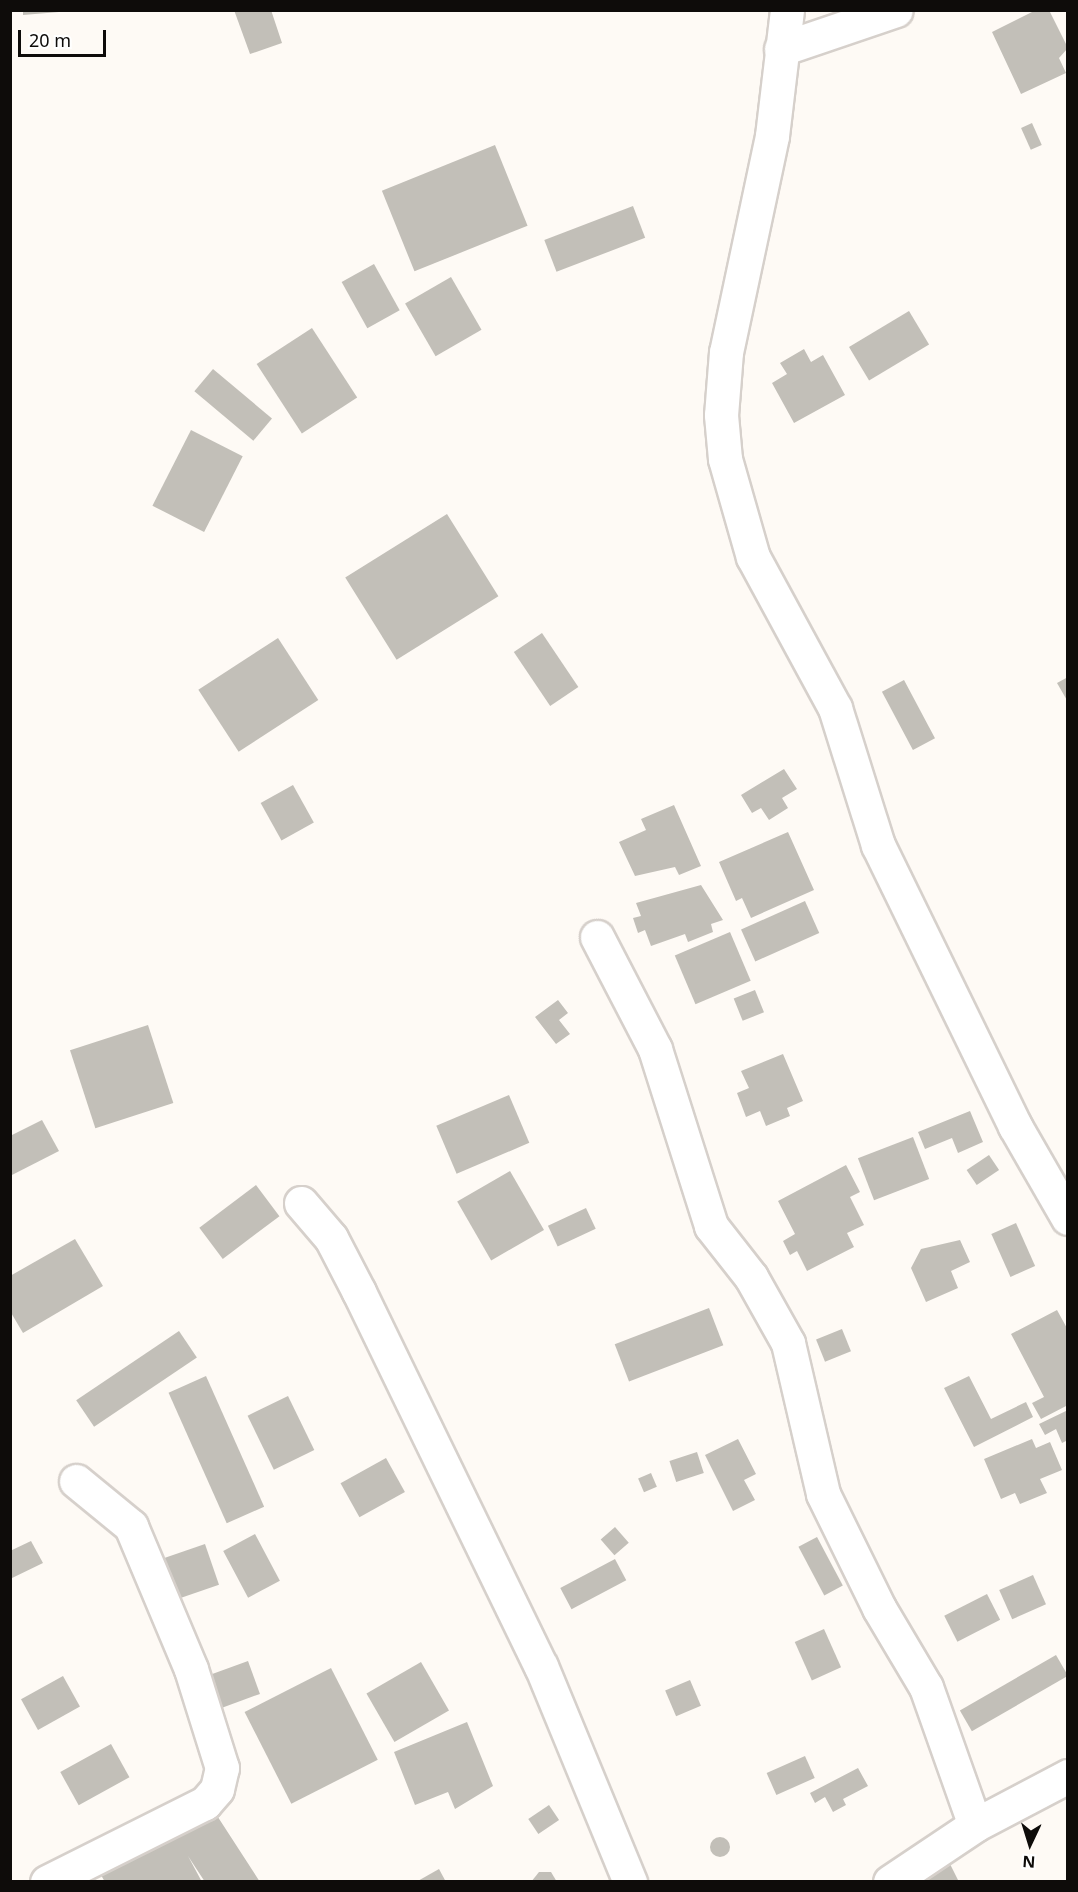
<!DOCTYPE html>
<style>
body{margin:0}
#map{position:relative;width:1078px;height:1892px;overflow:hidden;background:#fefaf5;font-family:"Noto Sans",sans-serif}
div>[style]{position:absolute}
[style*='--x']{left:calc(var(--x)*1px);top:calc(var(--y)*1px);width:calc(var(--w)*1px);rotate:calc(var(--a)*1deg)}
.building>*{inset:0;background:#c2bfb8;transform-origin:0 0}
.round{border-radius:50%}
.roads{filter:drop-shadow(2px 0 #d6d0cb) drop-shadow(-2px 0 #d6d0cb) drop-shadow(0 2px #d6d0cb) drop-shadow(0 -2px #d6d0cb)}
.minor>*{height:33px;margin:-16.5px;padding:0 16.5px;transform-origin:16.5px;border-radius:16.5px;background:#fff}
span{translate:-50% -50%;white-space:nowrap;text-align:center;line-height:1.15;-webkit-text-stroke:4.5px #fff;paint-order:stroke}
.frame{position:absolute;inset:0;border:12px solid #0e0c0a;pointer-events:none}
.north{position:absolute;left:1000px;top:1814px;width:60px;height:60px;-webkit-text-stroke:4px #fff;paint-order:stroke;rotate:184deg;font-size:16px;font-weight:700;line-height:24px;text-align:center;color:#0e0c0a}
.north::after{content:'';display:block;margin:auto;width:21px;height:27px;background:#0e0c0a;clip-path:polygon(50% 0,100% 100%,50% 72%,0 100%)}
.scale{position:absolute;left:18px;top:30px;width:88px;height:27px;box-sizing:border-box;border:3px solid #0e0c0a;border-top:0;padding-left:8px;font-size:18px;line-height:21px;white-space:nowrap;color:#0e0c0a;-webkit-text-stroke:4px #fff;paint-order:stroke}
</style>
<div id="map">
<div class="building">
<i style="clip-path:polygon(23px 10px,59px 10px,59px 12px,23px 15px)"></i>
<i style="clip-path:polygon(234px 10px,271px 10px,282px 43px,250px 54px)"></i>
<i style="clip-path:polygon(1036px 10px,1049px 10px,1068px 48px,1059px 58px,1066px 73px,1021px 94px,992px 32px)"></i>
<i style="left:1032px;top:123px;width:24px;height:12px;rotate:66deg"></i>
<i style="left:495px;top:145px;width:87px;height:122px;rotate:68deg"></i>
<i style="left:633px;top:206px;width:34px;height:95px;rotate:69deg"></i>
<i style="left:374px;top:264px;width:53px;height:37px;rotate:61deg"></i>
<i style="left:451px;top:277px;width:61px;height:53px;rotate:60deg"></i>
<i style="left:909px;top:311px;width:39px;height:70px;rotate:59deg"></i>
<i style="left:312px;top:328px;width:83px;height:66px;rotate:57deg"></i>
<i style="clip-path:polygon(804px 349px,811px 362px,823px 355px,845px 395px,794px 423px,772px 383px,787px 374px,780px 363px)"></i>
<i style="left:213px;top:369px;width:77px;height:29px;rotate:40deg"></i>
<i style="left:191px;top:430px;width:58px;height:85px;rotate:27deg"></i>
<i style="left:447px;top:514px;width:97px;height:120px;rotate:58deg"></i>
<i style="left:542px;top:633px;width:65px;height:34px;rotate:56deg"></i>
<i style="left:278px;top:638px;width:74px;height:95px;rotate:57deg"></i>
<i style="clip-path:polygon(1068px 677px,1068px 702px,1057px 683px)"></i>
<i style="left:904px;top:680px;width:66px;height:25px;rotate:62deg"></i>
<i style="clip-path:polygon(784px 769px,797px 789px,782px 798px,788px 808px,769px 820px,761px 808px,752px 813px,741px 795px)"></i>
<i style="left:293px;top:785px;width:43px;height:37px;rotate:61deg"></i>
<i style="clip-path:polygon(674px 805px,701px 866px,679px 875px,675px 867px,635px 876px,619px 842px,646px 830px,641px 819px)"></i>
<i style="clip-path:polygon(788px 832px,814px 890px,751px 918px,742px 898px,736px 901px,719px 862px)"></i>
<i style="clip-path:polygon(701px 885px,723px 920px,711px 924px,713px 932px,688px 942px,685px 934px,651px 946px,645px 930px,638px 933px,633px 918px,641px 916px,636px 903px)"></i>
<i style="left:805px;top:901px;width:35px;height:70px;rotate:66deg"></i>
<i style="left:730px;top:932px;width:53px;height:60px;rotate:67deg"></i>
<i style="left:755px;top:990px;width:24px;height:23px;rotate:68deg"></i>
<i style="clip-path:polygon(558px 1000px,568px 1013px,559px 1020px,570px 1034px,556px 1044px,535px 1017px)"></i>
<i style="left:148px;top:1025px;width:82px;height:82px;rotate:72deg"></i>
<i style="clip-path:polygon(783px 1054px,803px 1101px,787px 1108px,790px 1116px,766px 1126px,760px 1111px,746px 1117px,737px 1093px,749px 1088px,741px 1071px)"></i>
<i style="left:509px;top:1095px;width:52px;height:79px;rotate:67deg"></i>
<i style="clip-path:polygon(970px 1111px,983px 1142px,958px 1153px,952px 1138px,925px 1149px,918px 1132px)"></i>
<i style="clip-path:polygon(42px 1120px,59px 1151px,10px 1176px,10px 1136px)"></i>
<i style="left:913px;top:1137px;width:45px;height:59px;rotate:69deg"></i>
<i style="left:989px;top:1155px;width:18px;height:27px;rotate:56deg"></i>
<i style="clip-path:polygon(846px 1165px,860px 1192px,850px 1197px,864px 1225px,847px 1233px,854px 1247px,807px 1271px,797px 1251px,790px 1255px,783px 1241px,795px 1234px,778px 1201px)"></i>
<i style="left:510px;top:1171px;width:68px;height:61px;rotate:60deg"></i>
<i style="left:256px;top:1185px;width:39px;height:71px;rotate:53deg"></i>
<i style="left:586px;top:1208px;width:23px;height:42px;rotate:65deg"></i>
<i style="left:1016px;top:1223px;width:47px;height:27px;rotate:66deg"></i>
<i style="clip-path:polygon(75px 1239px,103px 1286px,23px 1333px,10px 1311px,10px 1276px)"></i>
<i style="clip-path:polygon(960px 1240px,970px 1262px,951px 1271px,958px 1288px,926px 1302px,911px 1268px,921px 1249px)"></i>
<i style="left:709px;top:1308px;width:40px;height:101px;rotate:69deg"></i>
<i style="clip-path:polygon(1057px 1310px,1068px 1330px,1068px 1405px,1041px 1419px,1032px 1403px,1044px 1397px,1011px 1334px)"></i>
<i style="left:842px;top:1329px;width:24px;height:28px;rotate:68deg"></i>
<i style="left:179px;top:1331px;width:32px;height:124px;rotate:56deg"></i>
<i style="left:206px;top:1376px;width:143px;height:41px;rotate:66deg"></i>
<i style="clip-path:polygon(969px 1376px,991px 1419px,1026px 1402px,1033px 1417px,974px 1447px,944px 1388px)"></i>
<i style="left:288px;top:1396px;width:60px;height:45px;rotate:64deg"></i>
<i style="clip-path:polygon(1068px 1410px,1068px 1440px,1062px 1443px,1056px 1429px,1045px 1435px,1039px 1424px)"></i>
<i style="clip-path:polygon(738px 1439px,756px 1474px,744px 1480px,755px 1500px,733px 1511px,705px 1455px)"></i>
<i style="clip-path:polygon(1032px 1439px,1036px 1448px,1050px 1442px,1062px 1470px,1040px 1479px,1047px 1493px,1020px 1504px,1015px 1493px,1001px 1499px,984px 1459px)"></i>
<i style="left:697px;top:1452px;width:22px;height:29px;rotate:72deg"></i>
<i style="left:386px;top:1458px;width:39px;height:52px;rotate:61deg"></i>
<i style="left:651px;top:1473px;width:15px;height:14px;rotate:67deg"></i>
<i style="left:615px;top:1527px;width:21px;height:19px;rotate:49deg"></i>
<i style="left:255px;top:1534px;width:53px;height:36px;rotate:62deg"></i>
<i style="left:817px;top:1537px;width:55px;height:21px;rotate:62deg"></i>
<i style="clip-path:polygon(31px 1541px,43px 1563px,10px 1579px,10px 1551px)"></i>
<i style="left:205px;top:1544px;width:43px;height:43px;rotate:71deg"></i>
<i style="left:615px;top:1559px;width:24px;height:62px;rotate:62deg"></i>
<i style="left:1033px;top:1575px;width:32px;height:37px;rotate:66deg"></i>
<i style="left:987px;top:1594px;width:29px;height:48px;rotate:63deg"></i>
<i style="left:824px;top:1629px;width:42px;height:32px;rotate:66deg"></i>
<i style="left:1056px;top:1655px;width:24px;height:111px;rotate:60deg"></i>
<i style="left:248px;top:1661px;width:35px;height:41px;rotate:70deg"></i>
<i style="left:421px;top:1662px;width:56px;height:63px;rotate:60deg"></i>
<i style="left:331px;top:1668px;width:103px;height:97px;rotate:63deg"></i>
<i style="left:63px;top:1676px;width:35px;height:48px;rotate:61deg"></i>
<i style="left:690px;top:1680px;width:28px;height:27px;rotate:67deg"></i>
<i style="clip-path:polygon(467px 1722px,493px 1786px,455px 1809px,448px 1792px,415px 1805px,394px 1752px)"></i>
<i style="left:111px;top:1744px;width:38px;height:58px;rotate:61deg"></i>
<i style="left:805px;top:1756px;width:24px;height:42px;rotate:66deg"></i>
<i style="clip-path:polygon(858px 1768px,868px 1786px,843px 1799px,846px 1805px,833px 1812px,825px 1797px,815px 1803px,810px 1793px)"></i>
<i style="left:549px;top:1805px;width:18px;height:25px;rotate:56deg"></i>
<i style="clip-path:polygon(214px 1811px,260px 1882px,205px 1882px,188px 1856px,202px 1882px,105px 1882px,91px 1858px,164px 1816px,176px 1836px)"></i>
<i class="round" style="left:710px;top:1837px;width:20px;height:20px"></i>
<i style="clip-path:polygon(950px 1864px,959px 1882px,916px 1882px)"></i>
<i style="clip-path:polygon(439px 1869px,446px 1882px,416px 1882px)"></i>
<i style="clip-path:polygon(539px 1872px,551px 1872px,557px 1882px,531px 1882px)"></i>
</div>
<div class="roads">
<div class="minor">
<i style="--x:787;--y:10;--w:127;--a:96.8"></i>
<i style="--x:772;--y:136;--w:221;--a:102"></i>
<i style="--x:726;--y:352;--w:63;--a:94.5"></i>
<i style="--x:721;--y:415;--w:44;--a:84.8"></i>
<i style="--x:725;--y:459;--w:102;--a:74.1"></i>
<i style="--x:753;--y:557;--w:172;--a:61.5"></i>
<i style="--x:835;--y:708;--w:144;--a:72.6"></i>
<i style="--x:878;--y:845;--w:313;--a:64"></i>
<i style="--x:1015;--y:1126;--w:106;--a:60.1"></i>
<i style="--x:781;--y:49;--w:121;--a:-18.7"></i>
<i style="--x:597;--y:937;--w:126;--a:62.6"></i>
<i style="--x:655;--y:1049;--w:186;--a:72.4"></i>
<i style="--x:711;--y:1226;--w:65;--a:51.9"></i>
<i style="--x:751;--y:1277;--w:76;--a:60.7"></i>
<i style="--x:788;--y:1343;--w:155;--a:76.9"></i>
<i style="--x:823;--y:1494;--w:127;--a:63.8"></i>
<i style="--x:879;--y:1608;--w:92;--a:59.3"></i>
<i style="--x:926;--y:1687;--w:146;--a:70.5"></i>
<i style="--x:301;--y:1203;--w:46;--a:49.4"></i>
<i style="--x:331;--y:1238;--w:61;--a:62.6"></i>
<i style="--x:359;--y:1292;--w:416;--a:64.1"></i>
<i style="--x:541;--y:1666;--w:234;--a:67.6"></i>
<i style="--x:47;--y:1882;--w:177;--a:-26.6"></i>
<i style="--x:205;--y:1803;--w:18;--a:-49"></i>
<i style="--x:217;--y:1789;--w:22;--a:-77"></i>
<i style="--x:222;--y:1768;--w:104;--a:-107.4"></i>
<i style="--x:191;--y:1669;--w:155;--a:-112.8"></i>
<i style="--x:131;--y:1526;--w:71;--a:-140.7"></i>
<i style="--x:890;--y:1882;--w:102;--a:-33.8"></i>
<i style="--x:975;--y:1825;--w:105;--a:-27.8"></i>
</div>
</div>
<div class="frame"></div>
<div class="north">N</div>
<div class="scale">20 m</div>
</div>
